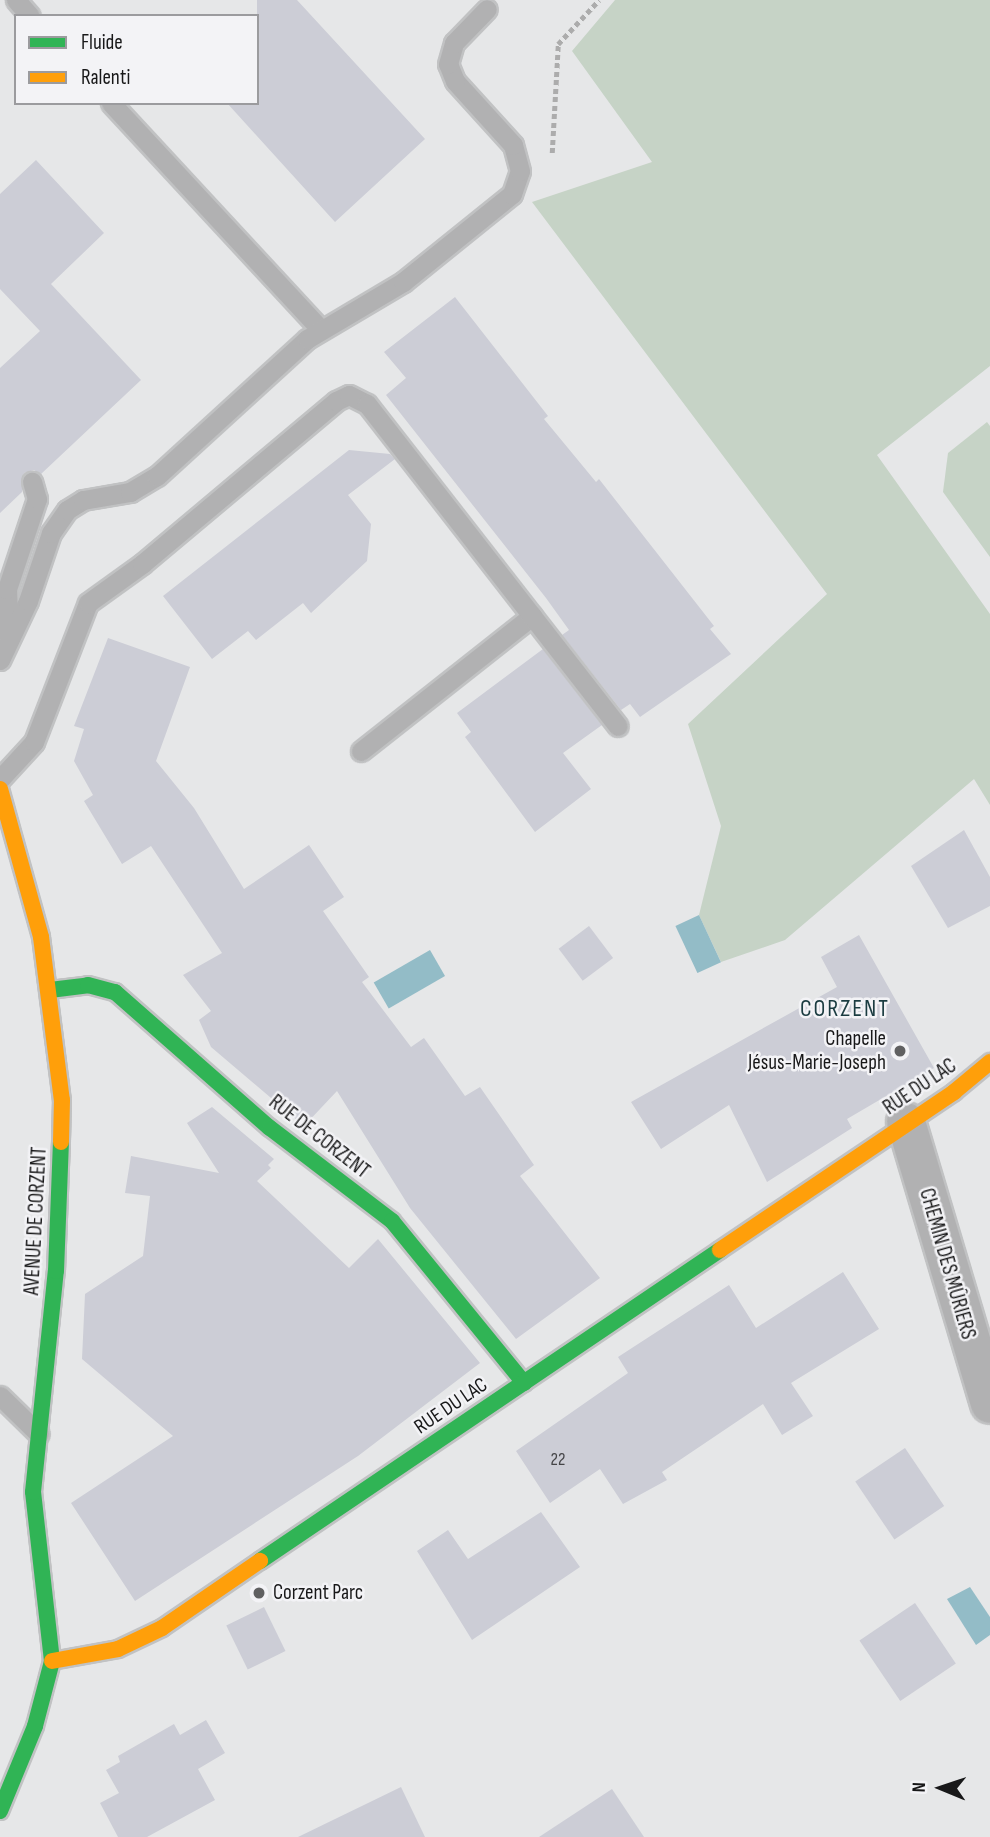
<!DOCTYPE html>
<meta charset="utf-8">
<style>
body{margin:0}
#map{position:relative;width:990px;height:1837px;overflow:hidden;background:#e6e7e8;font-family:"Sofia Sans Condensed",sans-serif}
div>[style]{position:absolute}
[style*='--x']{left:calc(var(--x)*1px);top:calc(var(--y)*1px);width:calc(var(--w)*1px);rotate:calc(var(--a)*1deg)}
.green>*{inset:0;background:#c6d3c6}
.water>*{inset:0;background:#93bcc7;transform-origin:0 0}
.building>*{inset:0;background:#cccdd6;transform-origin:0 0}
.path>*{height:4.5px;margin-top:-2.25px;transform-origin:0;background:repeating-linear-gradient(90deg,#acacac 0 5px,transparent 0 8.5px)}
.roads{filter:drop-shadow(2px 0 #c1c2c3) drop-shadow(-2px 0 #c1c2c3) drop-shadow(0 2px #c1c2c3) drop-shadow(0 -2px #c1c2c3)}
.lane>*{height:19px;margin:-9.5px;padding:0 9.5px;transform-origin:9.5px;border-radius:9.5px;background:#b1b1b2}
.street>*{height:38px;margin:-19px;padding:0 19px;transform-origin:19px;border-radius:19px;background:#b1b1b2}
.fast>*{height:16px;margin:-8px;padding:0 8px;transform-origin:8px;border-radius:8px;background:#30b455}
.slow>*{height:16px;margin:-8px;padding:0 8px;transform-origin:8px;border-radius:8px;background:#ff9f0a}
.dots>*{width:19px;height:19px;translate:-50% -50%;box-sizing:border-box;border:4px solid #f3f3f6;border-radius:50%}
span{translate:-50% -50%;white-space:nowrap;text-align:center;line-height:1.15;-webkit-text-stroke:5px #f3f3f6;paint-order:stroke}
.number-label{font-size:18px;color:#454548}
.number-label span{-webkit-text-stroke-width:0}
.poi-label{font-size:21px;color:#181819}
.right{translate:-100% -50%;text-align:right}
.left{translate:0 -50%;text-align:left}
.street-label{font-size:21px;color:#181819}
.quarter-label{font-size:24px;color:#1b3c41;letter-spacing:2px}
.legend{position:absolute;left:14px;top:14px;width:245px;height:91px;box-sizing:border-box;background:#f3f3f6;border:2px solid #9b9b9e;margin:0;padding:9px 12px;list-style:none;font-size:21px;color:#181819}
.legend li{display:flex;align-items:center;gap:14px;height:35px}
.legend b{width:35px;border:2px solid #9b9b9e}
.north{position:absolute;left:906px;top:1753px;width:70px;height:70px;-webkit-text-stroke:5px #f3f3f6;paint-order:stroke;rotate:272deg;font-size:19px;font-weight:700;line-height:28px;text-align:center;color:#181819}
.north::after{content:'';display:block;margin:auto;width:24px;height:32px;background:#181819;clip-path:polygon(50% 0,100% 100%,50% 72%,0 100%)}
</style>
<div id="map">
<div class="green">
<i style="clip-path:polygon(615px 0,990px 0,990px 366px,877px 455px,990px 614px,990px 805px,974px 779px,785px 940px,721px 962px,699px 915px,721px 826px,688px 724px,827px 594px,532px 202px,652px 162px,572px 51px)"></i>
<i style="clip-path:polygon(987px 422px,990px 426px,990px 557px,943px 492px,948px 453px)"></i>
</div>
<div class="water">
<i style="left:699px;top:915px;width:52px;height:26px;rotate:65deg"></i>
<i style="left:430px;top:950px;width:30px;height:65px;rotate:60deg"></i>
<i style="clip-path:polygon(970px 1587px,990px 1617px,990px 1635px,976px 1645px,947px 1599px)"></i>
</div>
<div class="building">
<i style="clip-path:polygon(257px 0,297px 0,425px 139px,335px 222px,227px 103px,257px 103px)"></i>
<i style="clip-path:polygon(36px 160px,104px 233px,51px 284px,141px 380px,41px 474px,34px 470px,24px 473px,22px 492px,0 513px,0 368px,40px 331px,0 289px,0 194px)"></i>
<i style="clip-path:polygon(455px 297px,548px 416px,544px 419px,596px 482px,599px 479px,714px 626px,710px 629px,731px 654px,640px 717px,630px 704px,621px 710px,562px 635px,569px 630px,546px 598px,386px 395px,406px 378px,384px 352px)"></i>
<i style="clip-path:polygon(349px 450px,390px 454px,395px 459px,348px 495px,371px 524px,367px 561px,311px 613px,303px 603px,256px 640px,248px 631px,212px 659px,163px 596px)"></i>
<i style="clip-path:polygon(108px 638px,190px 667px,156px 761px,194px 808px,244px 889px,309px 845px,344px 897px,323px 911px,369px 977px,362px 982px,411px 1047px,424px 1038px,465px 1096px,480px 1087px,534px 1165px,520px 1176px,600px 1278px,516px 1339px,410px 1208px,337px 1091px,304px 1126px,211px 1047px,199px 1020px,211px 1011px,183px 975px,222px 953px,151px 846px,122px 864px,84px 801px,93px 795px,74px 761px,84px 729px,74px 726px)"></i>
<i style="clip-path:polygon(543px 649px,602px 725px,563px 753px,591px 789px,535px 832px,465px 737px,471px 732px,457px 713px)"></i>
<i style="clip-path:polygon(964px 830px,990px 877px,990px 906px,948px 928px,911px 866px)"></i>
<i style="left:589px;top:926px;width:40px;height:38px;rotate:53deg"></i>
<i style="clip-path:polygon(859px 935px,934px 1068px,847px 1119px,852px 1128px,767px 1182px,729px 1105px,661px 1149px,631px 1102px,837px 987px,821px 957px)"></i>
<i style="clip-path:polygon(212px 1107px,274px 1159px,268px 1165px,271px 1168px,257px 1181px,349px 1268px,378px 1239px,480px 1363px,358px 1456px,135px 1601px,71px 1503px,173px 1436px,82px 1359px,85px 1294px,143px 1256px,150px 1196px,125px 1193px,131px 1156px,219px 1173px,187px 1123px)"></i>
<i style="clip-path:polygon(843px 1272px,879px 1329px,791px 1383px,813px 1416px,782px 1435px,763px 1404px,662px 1472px,667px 1480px,623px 1504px,600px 1469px,550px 1503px,516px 1451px,628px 1373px,618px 1357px,729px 1285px,756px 1328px)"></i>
<i style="left:905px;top:1448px;width:70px;height:60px;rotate:56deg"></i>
<i style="clip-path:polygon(541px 1512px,580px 1567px,472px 1640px,417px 1551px,448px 1530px,468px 1559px)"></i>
<i style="left:915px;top:1603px;width:73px;height:67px;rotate:56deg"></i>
<i style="left:264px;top:1607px;width:49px;height:42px;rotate:64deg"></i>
<i style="clip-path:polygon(206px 1720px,225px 1753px,198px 1769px,215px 1800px,147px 1837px,118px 1837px,100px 1803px,119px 1793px,106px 1770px,120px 1762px,118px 1756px,174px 1724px,180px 1735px)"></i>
<i style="clip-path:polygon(401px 1787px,425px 1837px,298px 1837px)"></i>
<i style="clip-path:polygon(612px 1789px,644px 1837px,539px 1837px)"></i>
</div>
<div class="path">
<i style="--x:552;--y:153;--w:109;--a:-86.8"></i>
<i style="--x:558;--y:44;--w:60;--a:-47"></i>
</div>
<div class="roads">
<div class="lane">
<i style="--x:16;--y:0;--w:21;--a:49"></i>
<i style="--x:111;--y:103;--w:308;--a:47.2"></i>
<i style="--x:9;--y:638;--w:49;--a:-92.3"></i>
<i style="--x:7;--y:589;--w:95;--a:-71.6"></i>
<i style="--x:37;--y:499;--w:18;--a:-106"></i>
<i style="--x:0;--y:660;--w:65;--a:-64.6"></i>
<i style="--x:28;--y:601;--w:72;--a:-71.3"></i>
<i style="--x:51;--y:533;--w:28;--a:-55"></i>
<i style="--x:67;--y:510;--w:19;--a:-32"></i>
<i style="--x:83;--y:500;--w:48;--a:-9.7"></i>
<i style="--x:130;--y:492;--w:31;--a:-31"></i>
<i style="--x:157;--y:476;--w:203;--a:-42.4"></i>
<i style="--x:307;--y:339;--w:112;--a:-30.7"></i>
<i style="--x:403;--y:282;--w:140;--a:-38.9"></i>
<i style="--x:512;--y:194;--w:24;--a:-71"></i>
<i style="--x:520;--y:171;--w:27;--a:-105"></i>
<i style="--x:513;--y:145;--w:86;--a:-132.2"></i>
<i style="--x:455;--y:81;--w:18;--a:-112"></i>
<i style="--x:448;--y:64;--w:22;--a:-74"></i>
<i style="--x:454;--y:43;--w:47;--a:-45.9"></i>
<i style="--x:361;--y:751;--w:218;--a:-38.3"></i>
<i style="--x:0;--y:779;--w:50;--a:-47.4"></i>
<i style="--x:34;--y:742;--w:149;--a:-68.8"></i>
<i style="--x:88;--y:603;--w:67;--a:-35.8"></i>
<i style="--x:142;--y:564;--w:253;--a:-40"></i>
<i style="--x:336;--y:401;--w:14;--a:-25"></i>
<i style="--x:349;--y:395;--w:20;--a:27"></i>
<i style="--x:367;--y:404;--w:408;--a:52.1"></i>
<i style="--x:0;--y:1396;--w:54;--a:44.3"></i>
</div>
<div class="street">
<i style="--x:906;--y:1122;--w:294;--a:73.4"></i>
</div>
<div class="fast">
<i style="--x:50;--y:990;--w:38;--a:-7"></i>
<i style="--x:88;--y:985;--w:28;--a:15"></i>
<i style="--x:115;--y:992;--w:206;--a:41.3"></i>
<i style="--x:270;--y:1128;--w:153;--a:37.3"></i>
<i style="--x:392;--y:1221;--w:209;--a:50.8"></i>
<i style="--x:260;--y:1561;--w:555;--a:-34.06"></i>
<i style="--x:0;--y:1811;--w:92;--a:-67.6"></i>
<i style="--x:35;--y:1726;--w:67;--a:-75.3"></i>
<i style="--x:52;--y:1661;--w:170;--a:-96.4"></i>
<i style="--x:33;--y:1492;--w:222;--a:-84.1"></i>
<i style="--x:56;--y:1271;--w:129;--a:-87.8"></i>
</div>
<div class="slow">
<i style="--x:0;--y:789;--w:154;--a:74.5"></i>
<i style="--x:41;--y:937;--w:164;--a:82.7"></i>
<i style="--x:62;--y:1100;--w:42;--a:91.4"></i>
<i style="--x:720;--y:1250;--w:282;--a:-34"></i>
<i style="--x:954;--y:1092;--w:47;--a:-39.8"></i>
<i style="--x:52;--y:1661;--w:67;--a:-10.3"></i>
<i style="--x:118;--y:1649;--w:49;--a:-25.5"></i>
<i style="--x:162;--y:1628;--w:119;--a:-34.4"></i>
</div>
</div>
<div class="dots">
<i style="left:900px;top:1051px;background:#606061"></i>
<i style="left:259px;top:1593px;background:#606061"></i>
</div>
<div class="number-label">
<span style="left:558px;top:1460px">22</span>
</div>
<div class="poi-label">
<span class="right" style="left:886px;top:1051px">Chapelle<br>Jésus-Marie-Joseph</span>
<span class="left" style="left:273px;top:1593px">Corzent Parc</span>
</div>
<div class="street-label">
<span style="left:920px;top:1087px;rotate:-34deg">RUE DU LAC</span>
<span style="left:319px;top:1137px;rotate:38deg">RUE DE CORZENT</span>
<span style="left:36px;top:1221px;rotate:-87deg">AVENUE DE CORZENT</span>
<span style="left:947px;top:1264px;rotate:74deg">CHEMIN DES MÛRIERS</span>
<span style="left:451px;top:1406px;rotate:-34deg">RUE DU LAC</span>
</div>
<div class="quarter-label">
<span style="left:845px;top:1009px">CORZENT</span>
</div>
<ul class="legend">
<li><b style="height:9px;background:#30b455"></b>Fluide</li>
<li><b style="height:9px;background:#ff9f0a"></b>Ralenti</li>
</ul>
<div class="north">N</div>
</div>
